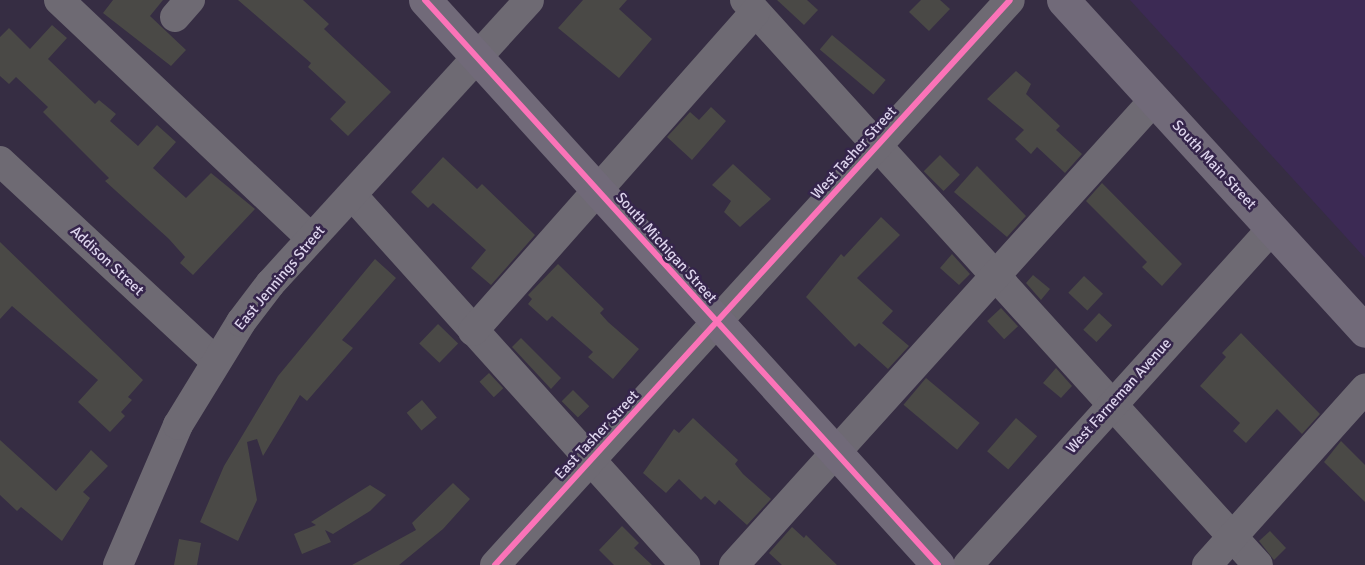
<!DOCTYPE html>
<style>
body{margin:0}
#map{position:relative;width:1365px;height:565px;overflow:hidden;background:#362d43;font-family:Signika,sans-serif}
div>[style]{position:absolute}
[style*='--x']{left:calc(var(--x)*1px);top:calc(var(--y)*1px);width:calc(var(--w)*1px);rotate:calc(var(--a)*1deg)}
.built>*{inset:0;background:#3c2a54}
.building>*{inset:0;background:#4a4946;transform-origin:0 0}
.minor>*{height:30px;margin:-15px;padding:0 15px;transform-origin:15px;border-radius:15px;background:#6e6a73}
.major>*{height:33px;margin:-16.5px;padding:0 16.5px;transform-origin:16.5px;border-radius:16.5px;background:#716a79}
.cycleway>*{height:6px;margin:-3px;padding:0 3px;transform-origin:3px;border-radius:3px;background:#fb73b8}
span{translate:-50% -50%;white-space:nowrap;text-align:center;line-height:1.15;-webkit-text-stroke:5px #35254b;paint-order:stroke}
.street-label{font-size:15px;color:#ddd4ed}
</style>
<div id="map">
<div class="built">
<i style="clip-path:polygon(1130px 0,1365px 0,1365px 258px)"></i>
</div>
<div class="building">
<i style="clip-path:polygon(113px 0,163px 0,150px 16px,186px 50px,171px 66px,103px 13px)"></i>
<i style="clip-path:polygon(238px 0,303px 0,329px 24px,324px 29px,391px 92px,348px 136px,330px 119px,346px 102px,308px 67px,311px 63px)"></i>
<i style="clip-path:polygon(583px 0,627px 0,619px 9px,652px 39px,619px 78px,558px 28px)"></i>
<i style="clip-path:polygon(777px 0,807px 0,818px 10px,804px 25px)"></i>
<i style="clip-path:polygon(921px 0,940px 0,950px 9px,929px 31px,909px 12px)"></i>
<i style="clip-path:polygon(52px 25px,67px 38px,48px 59px,95px 104px,99px 100px,116px 114px,110px 121px,138px 146px,157px 125px,176px 142px,153px 168px,186px 198px,211px 173px,255px 209px,193px 275px,180px 263px,185px 257px,169px 239px,105px 181px,109px 178px,43px 112px,48px 107px,16px 77px,9px 84px,0 76px,0 37px,9px 28px,30px 49px)"></i>
<i style="left:832px;top:35px;width:70px;height:19px;rotate:40deg"></i>
<i style="clip-path:polygon(1016px 71px,1031px 84px,1026px 94px,1060px 126px,1056px 130px,1082px 154px,1065px 173px,1037px 147px,1031px 154px,1015px 139px,1024px 130px,987px 99px)"></i>
<i style="clip-path:polygon(711px 107px,726px 121px,692px 160px,667px 137px,690px 112px,699px 120px)"></i>
<i style="left:940px;top:155px;width:28px;height:23px;rotate:45deg"></i>
<i style="clip-path:polygon(443px 157px,477px 189px,482px 184px,535px 235px,491px 285px,471px 268px,486px 250px,433px 203px,428px 208px,411px 192px)"></i>
<i style="clip-path:polygon(733px 164px,771px 199px,740px 227px,724px 212px,731px 201px,712px 185px)"></i>
<i style="clip-path:polygon(977px 166px,1026px 216px,1007px 237px,954px 192px)"></i>
<i style="clip-path:polygon(1102px 183px,1182px 264px,1162px 286px,1142px 267px,1147px 262px,1086px 201px)"></i>
<i style="clip-path:polygon(881px 217px,900px 235px,857px 278px,893px 311px,882px 323px,909px 346px,888px 369px,859px 343px,855px 347px,806px 297px,841px 254px,844px 257px)"></i>
<i style="clip-path:polygon(0 242px,143px 380px,128px 397px,132px 400px,121px 412px,125px 416px,110px 432px,78px 402px,98px 380px,12px 306px,0 319px)"></i>
<i style="clip-path:polygon(952px 254px,970px 274px,959px 285px,940px 268px)"></i>
<i style="clip-path:polygon(375px 259px,396px 278px,342px 340px,353px 348px,307px 401px,300px 395px,263px 456px,257px 439px,247px 442px,257px 500px,238px 541px,200px 522px,224px 466px,278px 376px)"></i>
<i style="clip-path:polygon(558px 264px,604px 309px,600px 313px,608px 322px,639px 349px,613px 379px,588px 357px,593px 352px,552px 316px,547px 321px,528px 304px,532px 299px,528px 295px)"></i>
<i style="clip-path:polygon(1033px 275px,1050px 289px,1041px 300px,1026px 283px)"></i>
<i style="left:1084px;top:276px;width:26px;height:23px;rotate:43deg"></i>
<i style="left:1001px;top:308px;width:25px;height:19px;rotate:47deg"></i>
<i style="left:1099px;top:313px;width:18px;height:23px;rotate:43deg"></i>
<i style="left:438px;top:324px;width:28px;height:27px;rotate:44deg"></i>
<i style="clip-path:polygon(1241px 333px,1320px 414px,1302px 434px,1277px 409px,1246px 443px,1233px 431px,1240px 423px,1200px 386px,1226px 357px,1222px 353px)"></i>
<i style="clip-path:polygon(521px 338px,561px 378px,551px 389px,512px 347px)"></i>
<i style="clip-path:polygon(1056px 368px,1072px 386px,1061px 398px,1043px 383px)"></i>
<i style="left:489px;top:373px;width:21px;height:13px;rotate:47deg"></i>
<i style="left:926px;top:378px;width:70px;height:35px;rotate:40deg"></i>
<i style="left:573px;top:390px;width:23px;height:16px;rotate:45deg"></i>
<i style="left:422px;top:400px;width:23px;height:20px;rotate:50deg"></i>
<i style="clip-path:polygon(693px 418px,738px 460px,735px 464px,743px 474px,771px 499px,747px 525px,719px 500px,715px 505px,705px 496px,701px 500px,679px 479px,666px 493px,643px 473px,674px 429px,679px 433px)"></i>
<i style="left:1016px;top:418px;width:28px;height:44px;rotate:41deg"></i>
<i style="clip-path:polygon(0 440px,56px 491px,91px 450px,108px 466px,83px 492px,90px 498px,62px 541px,21px 507px,17px 511px,0 495px)"></i>
<i style="clip-path:polygon(1341px 441px,1365px 465px,1365px 502px,1324px 462px)"></i>
<i style="clip-path:polygon(453px 483px,470px 499px,443px 529px,399px 565px,352px 565px,416px 530px,412px 523px)"></i>
<i style="clip-path:polygon(370px 485px,386px 495px,370px 511px,333px 534px,325px 530px,331px 542px,302px 554px,294px 534px,316px 525px,311px 522px)"></i>
<i style="clip-path:polygon(622px 526px,639px 543px,634px 548px,652px 565px,614px 565px,599px 550px)"></i>
<i style="clip-path:polygon(792px 527px,804px 538px,806px 535px,837px 565px,782px 565px,769px 553px)"></i>
<i style="clip-path:polygon(1270px 531px,1286px 548px,1274px 560px,1259px 541px)"></i>
<i style="clip-path:polygon(179px 539px,201px 543px,197px 565px,174px 565px)"></i>
</div>
<div class="minor">
<i style="--x:59;--y:0;--w:347;--a:43.4"></i>
<i style="--x:745;--y:0;--w:763;--a:47.76"></i>
<i style="--x:175;--y:17;--w:23;--a:-49"></i>
<i style="--x:0;--y:161;--w:294;--a:42.9"></i>
<i style="--x:352;--y:195;--w:498;--a:48"></i>
<i style="--x:473;--y:331;--w:426;--a:-48.5"></i>
<i style="--x:118;--y:565;--w:152;--a:-66.8"></i>
<i style="--x:178;--y:425;--w:121;--a:-58.5"></i>
<i style="--x:241;--y:322;--w:48;--a:-52.7"></i>
<i style="--x:270;--y:284;--w:384;--a:-47.6"></i>
<i style="--x:495;--y:565;--w:764;--a:-47.65"></i>
<i style="--x:734;--y:565;--w:627;--a:-47.91"></i>
<i style="--x:968;--y:565;--w:454;--a:-47.9"></i>
<i style="--x:1207;--y:565;--w:237;--a:-48.1"></i>
</div>
<div class="major">
<i style="--x:425;--y:0;--w:763;--a:47.76"></i>
<i style="--x:1063;--y:0;--w:448;--a:47.6"></i>
</div>
<div class="cycleway">
<i style="--x:425;--y:0;--w:763;--a:47.76"></i>
<i style="--x:495;--y:565;--w:764;--a:-47.65"></i>
</div>
<div class="street-label">
<span style="left:854px;top:153px;rotate:-48deg">West Tasher Street</span>
<span style="left:1214px;top:165px;rotate:47deg">South Main Street</span>
<span style="left:666px;top:248px;rotate:48deg">South Michigan Street</span>
<span style="left:107px;top:261px;rotate:43deg">Addison Street</span>
<span style="left:280px;top:278px;rotate:-50deg">East Jennings Street</span>
<span style="left:1119px;top:396px;rotate:-48deg">West Farneman Avenue</span>
<span style="left:597px;top:435px;rotate:-47deg">East Tasher Street</span>
</div>
</div>
